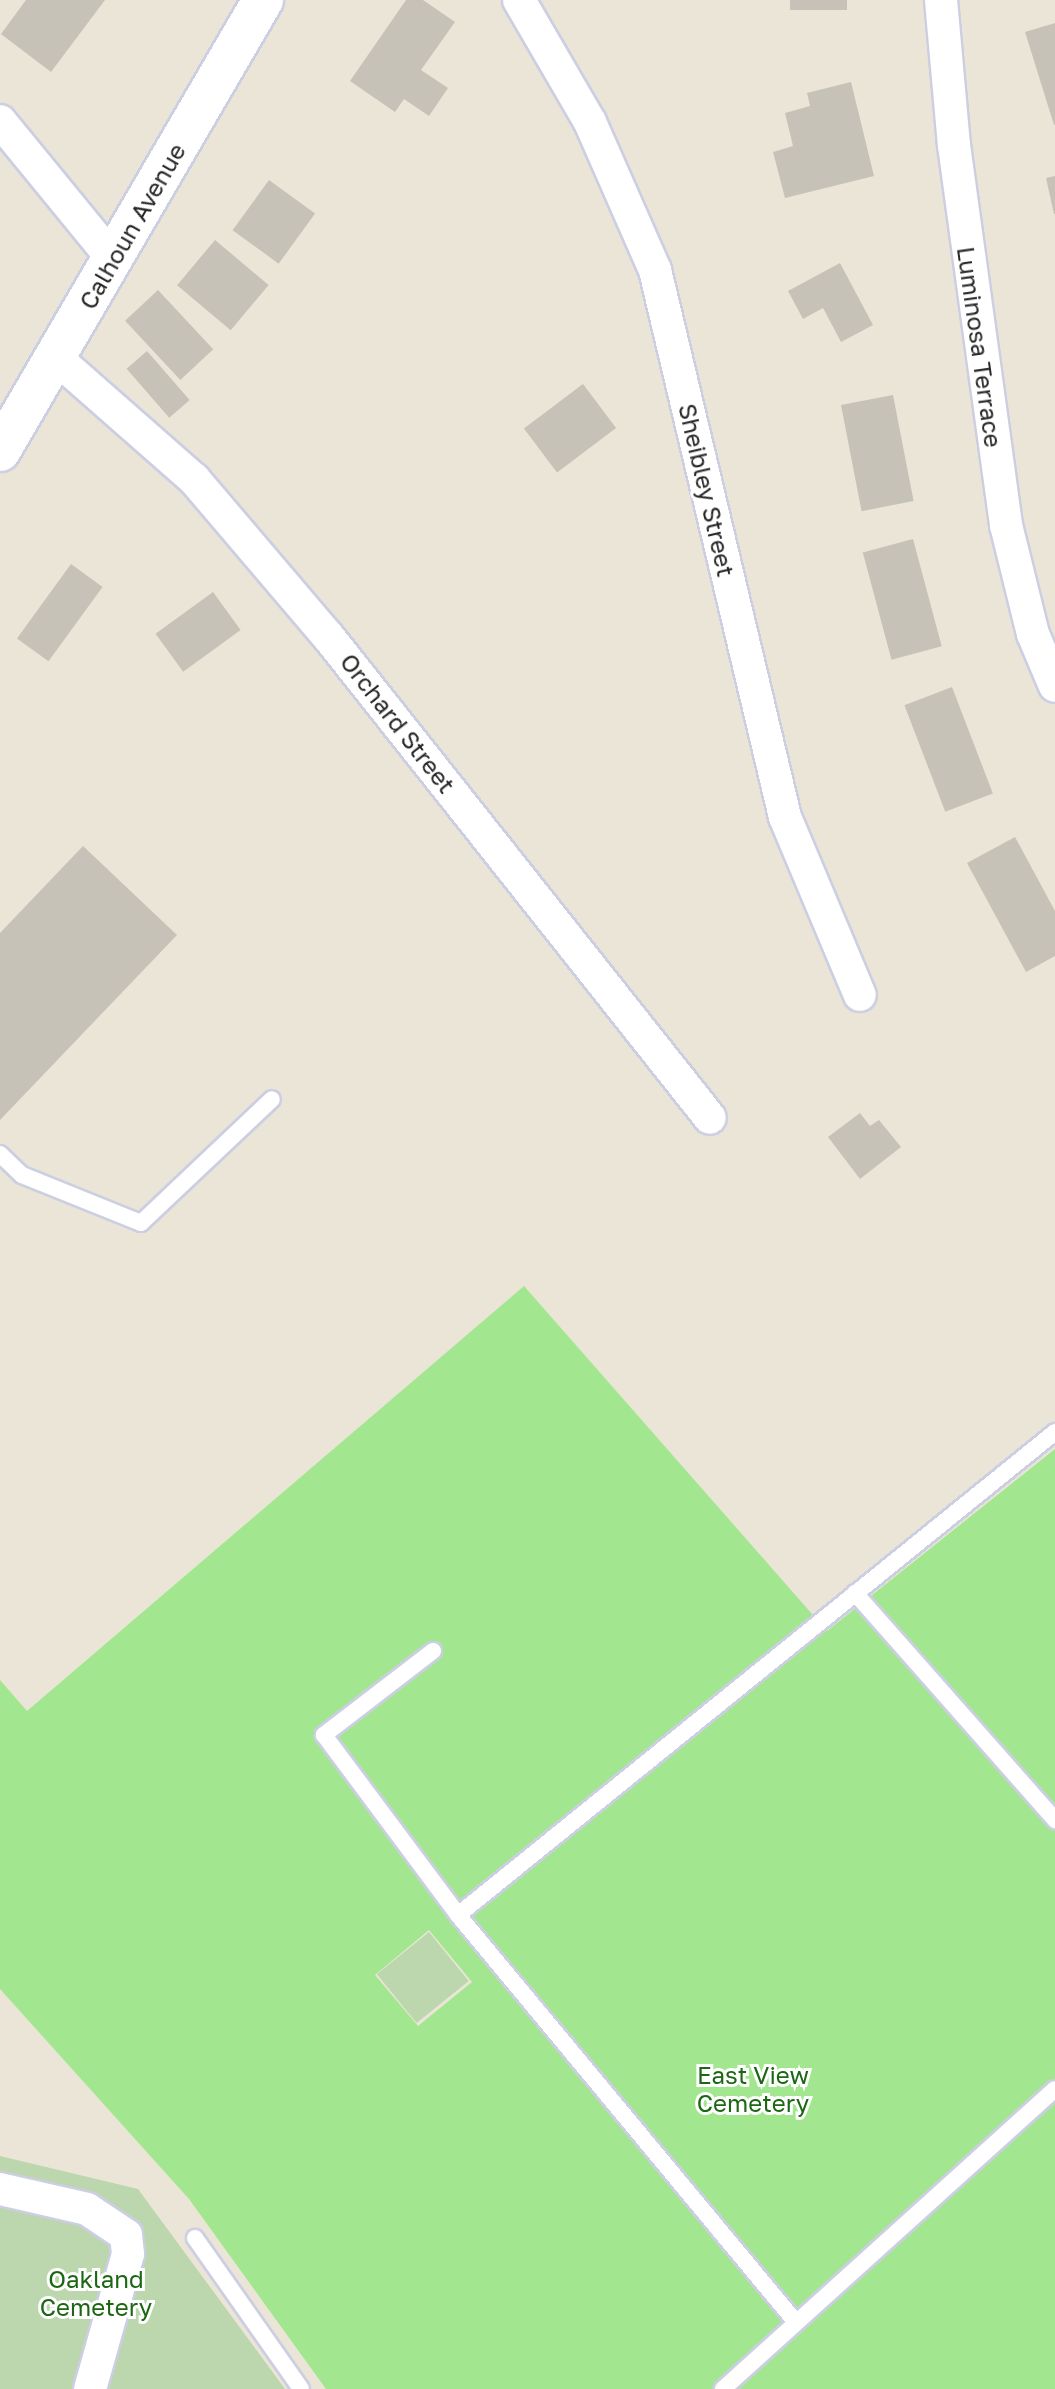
<!DOCTYPE html>
<style>
body{margin:0}
#map{position:relative;width:1055px;height:2389px;overflow:hidden;background:#ebe5d7;font-family:"Golos Text",sans-serif}
div>[style]{position:absolute}
[style*='--x']{left:calc(var(--x)*1px);top:calc(var(--y)*1px);width:calc(var(--w)*1px);rotate:calc(var(--a)*1deg)}
.green>*{inset:0;background:#a2e78f}
.cemetery>*{inset:0;background:#bcd6ad;transform-origin:0 0}
.building>*{inset:0;background:#c6c2b7;transform-origin:0 0}
.roads{filter:drop-shadow(2px 0 #cccee2) drop-shadow(-2px 0 #cccee2) drop-shadow(0 2px #cccee2) drop-shadow(0 -2px #cccee2)}
.service>*{height:16px;margin:-8px;padding:0 8px;transform-origin:8px;border-radius:8px;background:#fff}
.minor>*{height:32px;margin:-16px;padding:0 16px;transform-origin:16px;border-radius:16px;background:#fff}
.tertiary>*{height:40px;margin:-20px;padding:0 20px;transform-origin:20px;border-radius:20px;background:#fff}
span{translate:-50% -50%;white-space:nowrap;text-align:center;line-height:1.15;-webkit-text-stroke:6px #fff;paint-order:stroke}
.street-label{font-size:24px;color:#272727}
.park-label{font-size:24px;color:#1c6714}
</style>
<div id="map">
<div class="green">
<i style="clip-path:polygon(evenodd,524px 1286px,827px 1631px,1055px 1449px,1055px 2389px,326px 2389px,189px 2199px,0 1989px,0 1680px,27px 1711px,524px 1286px,429px 1930px,472px 1982px,418px 2026px,375px 1975px,429px 1930px)"></i>
</div>
<div class="cemetery">
<i style="left:429px;top:1932px;width:63px;height:67px;rotate:51deg"></i>
<i style="clip-path:polygon(0 2156px,138px 2189px,285px 2389px,0 2389px)"></i>
</div>
<div class="building">
<i style="clip-path:polygon(26px 0,105px 0,51px 72px,1px 34px)"></i>
<i style="clip-path:polygon(406px 0,423px 0,455px 22px,421px 70px,448px 88px,429px 116px,404px 99px,395px 112px,350px 81px)"></i>
<i style="left:790px;top:0;width:57px;height:10px"></i>
<i style="clip-path:polygon(1055px 23px,1055px 125px,1054px 125px,1025px 32px)"></i>
<i style="clip-path:polygon(851px 82px,874px 176px,785px 198px,773px 152px,793px 146px,785px 113px,810px 106px,807px 93px)"></i>
<i style="clip-path:polygon(1055px 176px,1055px 214px,1054px 214px,1046px 178px)"></i>
<i style="left:269px;top:180px;width:57px;height:62px;rotate:36deg"></i>
<i style="left:215px;top:240px;width:70px;height:59px;rotate:40deg"></i>
<i style="clip-path:polygon(840px 263px,873px 325px,841px 342px,823px 308px,803px 319px,788px 291px)"></i>
<i style="left:158px;top:290px;width:81px;height:45px;rotate:47deg"></i>
<i style="left:147px;top:351px;width:65px;height:27px;rotate:49deg"></i>
<i style="left:583px;top:384px;width:55px;height:74px;rotate:53deg"></i>
<i style="left:893px;top:395px;width:108px;height:53px;rotate:79deg"></i>
<i style="left:913px;top:539px;width:111px;height:52px;rotate:75deg"></i>
<i style="left:71px;top:564px;width:39px;height:92px;rotate:36deg"></i>
<i style="left:213px;top:592px;width:47px;height:71px;rotate:54deg"></i>
<i style="left:952px;top:687px;width:114px;height:51px;rotate:69deg"></i>
<i style="clip-path:polygon(1015px 837px,1055px 911px,1055px 956px,1026px 972px,967px 863px)"></i>
<i style="clip-path:polygon(83px 846px,177px 935px,0 1120px,0 933px)"></i>
<i style="clip-path:polygon(860px 1113px,870px 1126px,879px 1120px,901px 1147px,860px 1179px,828px 1137px)"></i>
</div>
<div class="roads">
<div class="service">
<i style="--x:0;--y:1154;--w:30;--a:44"></i>
<i style="--x:22;--y:1175;--w:128;--a:22"></i>
<i style="--x:141;--y:1223;--w:180;--a:-43.4"></i>
<i style="--x:855;--y:1593;--w:303;--a:48.6"></i>
<i style="--x:433;--y:1651;--w:138;--a:142.4"></i>
<i style="--x:324;--y:1735;--w:224;--a:53.3"></i>
<i style="--x:458;--y:1915;--w:526;--a:50.32"></i>
<i style="--x:458;--y:1915;--w:768;--a:-38.97"></i>
<i style="--x:195;--y:2238;--w:184;--a:54.9"></i>
<i style="--x:723;--y:2389;--w:447;--a:-42.1"></i>
</div>
<div class="minor">
<i style="--x:519;--y:0;--w:141;--a:59.8"></i>
<i style="--x:590;--y:122;--w:162;--a:66.3"></i>
<i style="--x:655;--y:270;--w:562;--a:76.63"></i>
<i style="--x:785;--y:817;--w:193;--a:67.2"></i>
<i style="--x:941;--y:0;--w:146;--a:84.9"></i>
<i style="--x:954;--y:145;--w:384;--a:82.2"></i>
<i style="--x:1006;--y:525;--w:112;--a:76.1"></i>
<i style="--x:1033;--y:634;--w:56;--a:67.1"></i>
<i style="--x:0;--y:121;--w:178;--a:50.7"></i>
<i style="--x:55;--y:357;--w:185;--a:41.3"></i>
<i style="--x:194;--y:479;--w:205;--a:49.6"></i>
<i style="--x:327;--y:635;--w:616;--a:51.59"></i>
<i style="--x:0;--y:2189;--w:89;--a:12.9"></i>
<i style="--x:87;--y:2209;--w:47;--a:33.7"></i>
<i style="--x:126;--y:2235;--w:19;--a:84"></i>
<i style="--x:128;--y:2254;--w:140;--a:105.7"></i>
</div>
<div class="tertiary">
<i style="--x:0;--y:451;--w:522;--a:-59.75"></i>
</div>
</div>
<div class="street-label">
<span style="left:132px;top:226px;rotate:-60deg">Calhoun Avenue</span>
<span style="left:980px;top:347px;rotate:82deg">Luminosa Terrace</span>
<span style="left:707px;top:490px;rotate:77deg">Sheibley Street</span>
<span style="left:398px;top:723px;rotate:52deg">Orchard Street</span>
</div>
<div class="park-label">
<span style="left:753px;top:2089px">East View<br>Cemetery</span>
<span style="left:96px;top:2293px">Oakland<br>Cemetery</span>
</div>
</div>
